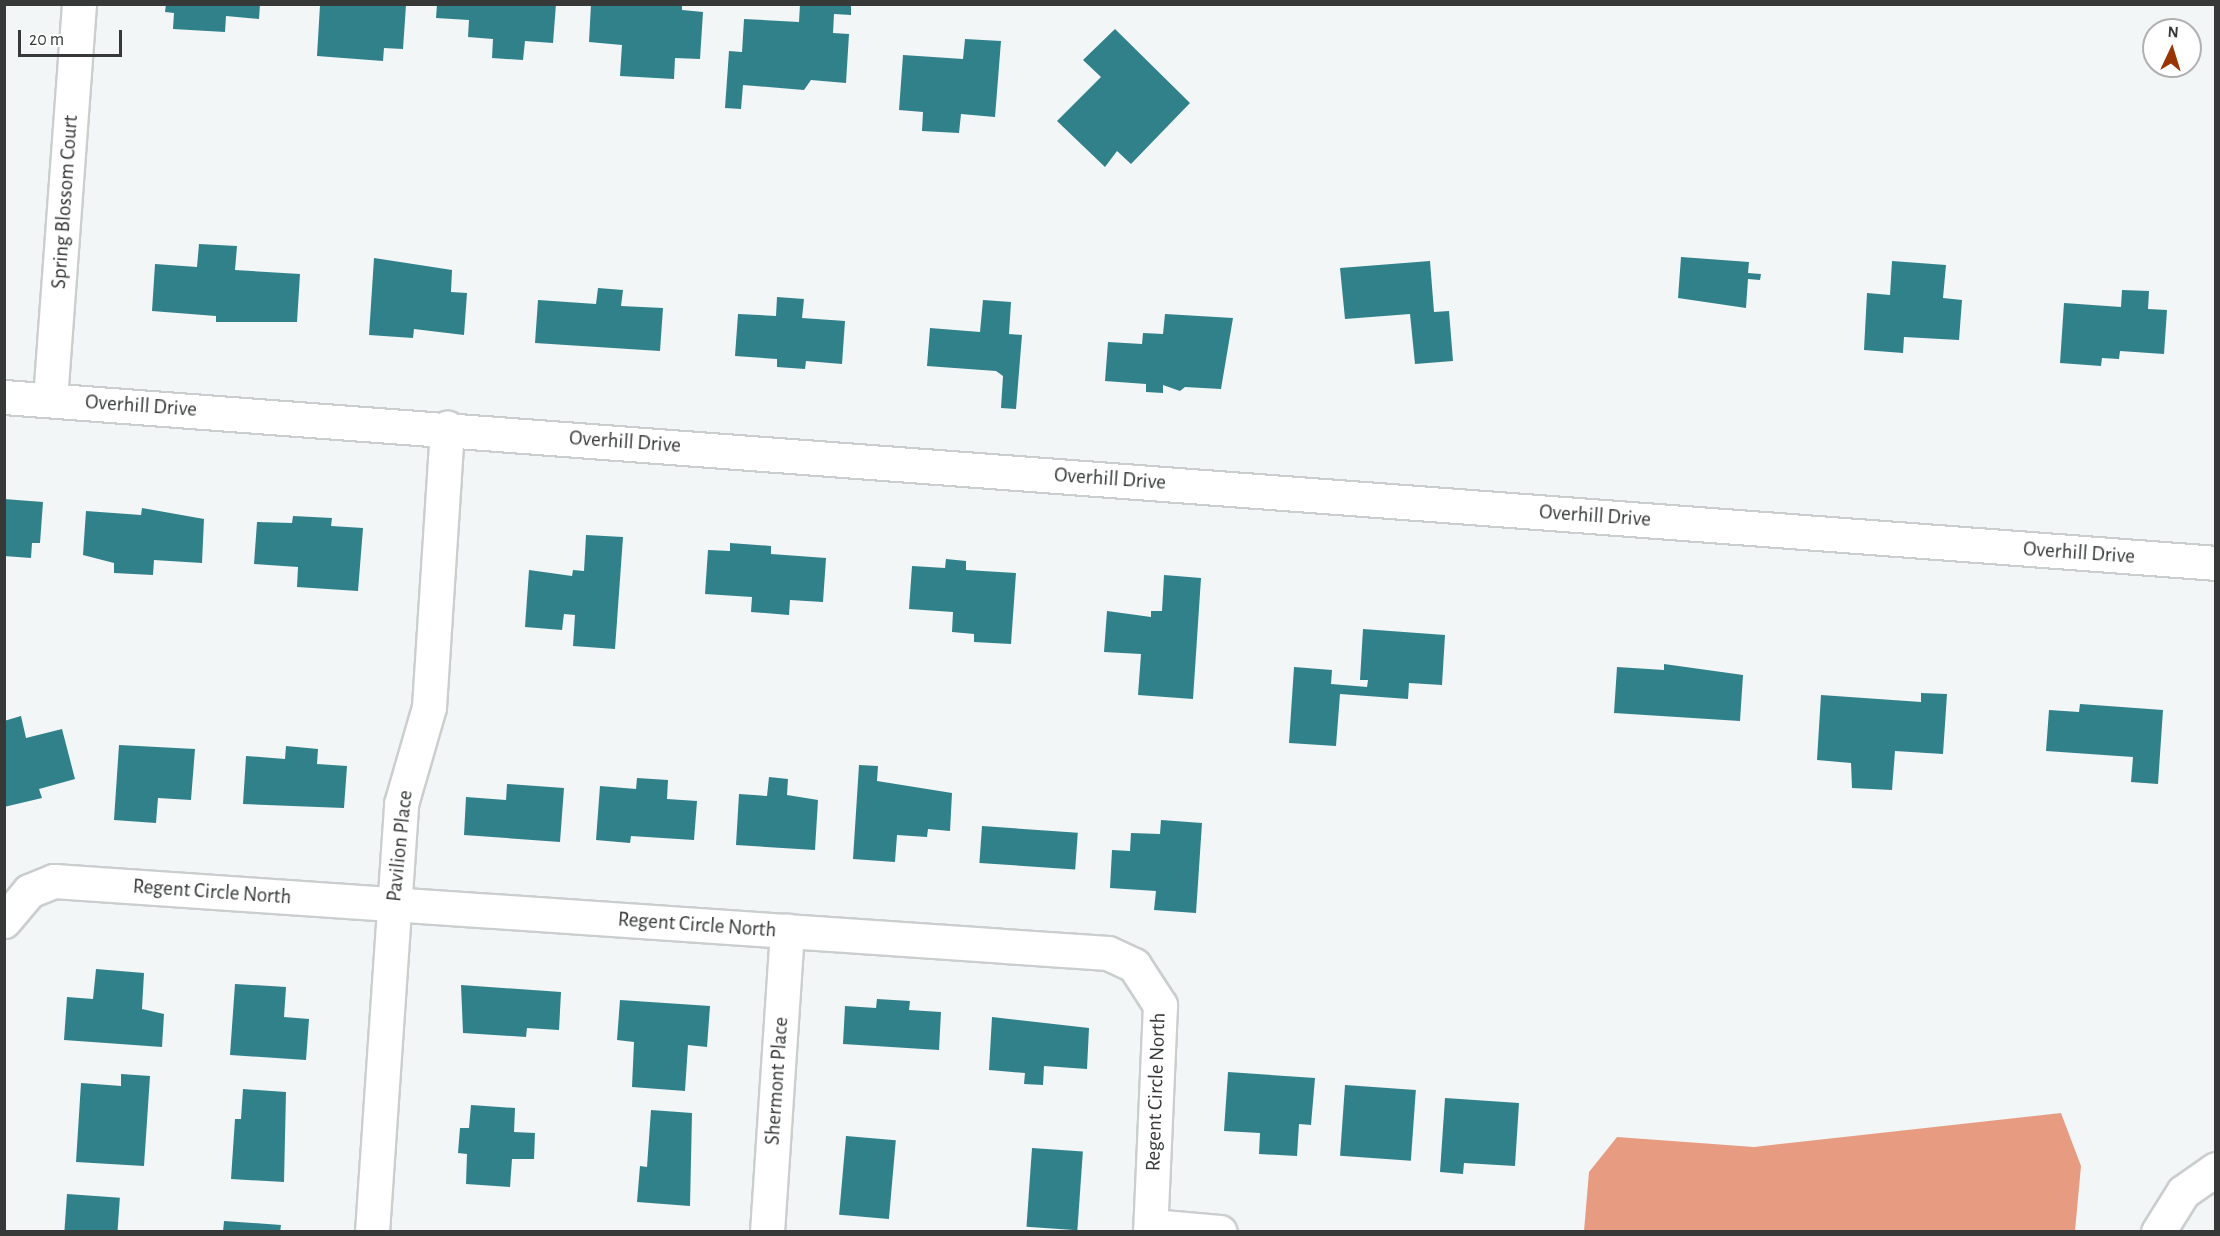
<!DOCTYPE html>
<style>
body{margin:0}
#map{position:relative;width:2220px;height:1236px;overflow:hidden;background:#f2f6f7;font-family:"Alegreya Sans",sans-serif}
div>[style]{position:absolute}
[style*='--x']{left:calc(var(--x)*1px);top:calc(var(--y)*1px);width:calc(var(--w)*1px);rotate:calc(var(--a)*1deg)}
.water>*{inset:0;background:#e79c82}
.building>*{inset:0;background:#31818b;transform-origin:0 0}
.roads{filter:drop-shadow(2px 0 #cacece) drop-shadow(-2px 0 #cacece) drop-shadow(0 2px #cacece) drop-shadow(0 -2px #cacece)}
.minor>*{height:33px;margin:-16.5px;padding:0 16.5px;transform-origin:16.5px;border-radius:16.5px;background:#fff}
span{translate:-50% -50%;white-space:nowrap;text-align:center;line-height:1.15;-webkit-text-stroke:6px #fff;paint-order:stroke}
.street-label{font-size:21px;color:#373939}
.frame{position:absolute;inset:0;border:6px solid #373939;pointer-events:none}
.north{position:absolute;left:2142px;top:18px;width:60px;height:60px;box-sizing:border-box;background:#fff;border:2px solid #afb0b0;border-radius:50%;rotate:4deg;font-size:16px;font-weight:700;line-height:24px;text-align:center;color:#373939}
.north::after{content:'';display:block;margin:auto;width:21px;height:27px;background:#993404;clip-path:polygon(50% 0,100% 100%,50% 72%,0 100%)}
.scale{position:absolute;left:18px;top:30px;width:104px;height:27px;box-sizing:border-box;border:3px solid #373939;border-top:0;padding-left:8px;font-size:18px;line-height:21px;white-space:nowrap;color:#373939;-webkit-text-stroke:4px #fff;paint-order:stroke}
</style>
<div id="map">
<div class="water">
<i style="clip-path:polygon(2061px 1113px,2081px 1166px,2075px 1231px,1584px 1231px,1589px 1172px,1617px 1137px,1754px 1147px)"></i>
</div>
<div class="building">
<i style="clip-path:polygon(166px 4px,260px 4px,259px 19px,226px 16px,225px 32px,173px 29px,174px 13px,165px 12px)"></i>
<i style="clip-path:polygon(437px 4px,556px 4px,553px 43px,525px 41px,523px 60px,492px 58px,493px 39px,468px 37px,469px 20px,436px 18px)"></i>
<i style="clip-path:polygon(591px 4px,682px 4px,682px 10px,703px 12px,700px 59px,675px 58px,674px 79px,620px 76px,622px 45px,589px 42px)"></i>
<i style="clip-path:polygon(800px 4px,851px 4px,851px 15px,834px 14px,833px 33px,849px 34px,846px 83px,811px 80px,804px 90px,743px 85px,741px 109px,725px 108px,729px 51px,742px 52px,744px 19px,799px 22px)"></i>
<i style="clip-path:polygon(320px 5px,406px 5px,403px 49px,384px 48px,383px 61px,317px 56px)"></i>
<i style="clip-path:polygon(1115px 29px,1190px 103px,1131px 164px,1117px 151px,1105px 167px,1057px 121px,1101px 77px,1083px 60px)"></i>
<i style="clip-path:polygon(965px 39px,1001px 41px,995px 117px,961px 114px,959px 133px,922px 131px,923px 112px,899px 110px,903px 55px,963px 59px)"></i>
<i style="clip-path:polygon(199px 244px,237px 246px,235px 270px,300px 274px,297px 322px,216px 322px,216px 316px,152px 311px,155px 264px,197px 267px)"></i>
<i style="clip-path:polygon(1681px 257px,1749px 262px,1748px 273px,1761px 274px,1760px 280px,1748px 279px,1746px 308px,1678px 298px)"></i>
<i style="clip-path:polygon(374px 258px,452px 270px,451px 292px,467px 293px,464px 335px,414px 329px,413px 338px,369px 335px)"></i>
<i style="clip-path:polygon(1430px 261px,1434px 312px,1449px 311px,1453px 361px,1415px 364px,1410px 314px,1345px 319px,1340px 268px)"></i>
<i style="clip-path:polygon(1892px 261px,1946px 265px,1943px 298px,1962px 300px,1959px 340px,1904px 337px,1903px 353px,1864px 350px,1867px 293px,1890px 295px)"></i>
<i style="clip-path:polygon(598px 288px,623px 290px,621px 306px,663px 308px,660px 351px,535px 343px,538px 300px,596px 304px)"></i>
<i style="clip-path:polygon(2122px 290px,2149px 291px,2148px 309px,2167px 310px,2164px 354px,2120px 351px,2119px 359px,2102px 358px,2101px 366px,2060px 363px,2064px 303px,2121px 307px)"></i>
<i style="clip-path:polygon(777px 297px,804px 299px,802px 318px,845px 321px,842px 364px,806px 361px,805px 369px,777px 367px,777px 359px,735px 356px,738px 314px,776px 316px)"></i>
<i style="clip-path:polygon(983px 300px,1011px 302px,1009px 334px,1022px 335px,1016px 409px,1001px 408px,1003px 376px,996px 371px,927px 366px,930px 328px,980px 332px)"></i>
<i style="clip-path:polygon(1165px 314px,1233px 318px,1221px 389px,1185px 387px,1180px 391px,1163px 385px,1163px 393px,1146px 392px,1146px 384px,1105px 381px,1108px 342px,1142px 344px,1143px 333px,1163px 334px)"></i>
<i style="clip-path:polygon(4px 499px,43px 502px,40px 543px,32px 543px,31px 558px,4px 556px)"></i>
<i style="clip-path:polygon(142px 508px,204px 519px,202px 563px,154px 560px,153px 575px,114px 573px,114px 563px,83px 555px,86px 511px,141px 515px)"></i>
<i style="clip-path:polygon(293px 516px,332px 518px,331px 526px,363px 528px,358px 591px,297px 587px,298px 567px,254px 564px,257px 522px,292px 523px)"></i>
<i style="clip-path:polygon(586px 535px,623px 537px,615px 649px,573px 646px,575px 615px,564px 614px,562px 630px,525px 627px,529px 570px,572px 576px,573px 570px,584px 571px)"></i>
<i style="clip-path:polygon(730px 543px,771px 546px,771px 554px,826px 558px,823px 602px,790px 600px,789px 615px,751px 612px,752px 597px,705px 594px,708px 550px,730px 551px)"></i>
<i style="clip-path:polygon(946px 559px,966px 561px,966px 570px,1016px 573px,1011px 644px,974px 642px,974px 634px,952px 632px,953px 612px,909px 609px,912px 566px,945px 568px)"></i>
<i style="clip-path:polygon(1164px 575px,1201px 578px,1193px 699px,1138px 695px,1141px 654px,1104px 652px,1107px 611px,1151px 617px,1151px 611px,1162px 611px)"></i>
<i style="clip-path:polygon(1363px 629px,1445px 635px,1442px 685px,1409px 683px,1408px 699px,1340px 694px,1336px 746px,1289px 743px,1294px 667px,1332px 670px,1331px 684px,1367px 687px,1368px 680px,1360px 680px)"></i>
<i style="clip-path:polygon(1664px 664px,1743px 675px,1740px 721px,1614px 713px,1617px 667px,1664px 670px)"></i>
<i style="clip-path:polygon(1921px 693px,1947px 694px,1943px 754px,1895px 751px,1892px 790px,1852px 788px,1851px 763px,1817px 760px,1821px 695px,1921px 702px)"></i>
<i style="clip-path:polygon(2080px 704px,2163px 710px,2158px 784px,2131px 782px,2133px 757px,2046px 751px,2049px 710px,2079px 712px)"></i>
<i style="clip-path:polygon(21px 716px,26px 738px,62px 729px,75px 779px,39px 789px,42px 798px,4px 807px,4px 721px)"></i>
<i style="clip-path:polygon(119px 745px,195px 749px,191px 800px,158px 798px,156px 823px,114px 820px)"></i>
<i style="clip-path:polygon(286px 746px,318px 749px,317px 764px,347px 766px,344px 808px,243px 804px,246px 756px,285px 759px)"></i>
<i style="clip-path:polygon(859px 765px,878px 766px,877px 781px,952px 793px,950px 831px,928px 829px,927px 837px,897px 835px,895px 862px,853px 859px)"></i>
<i style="clip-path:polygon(769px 777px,788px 779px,787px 795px,818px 800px,815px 850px,736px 845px,739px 794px,767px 796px)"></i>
<i style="clip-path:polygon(637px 778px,668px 780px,667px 799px,697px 801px,694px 840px,631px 836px,630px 843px,596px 840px,600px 786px,636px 789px)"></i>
<i style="clip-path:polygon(507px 784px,564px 788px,560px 842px,464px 835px,466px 797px,506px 800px)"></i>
<i style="clip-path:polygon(1161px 820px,1202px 823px,1196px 913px,1154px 910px,1156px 891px,1110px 888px,1112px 850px,1130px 851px,1131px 833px,1160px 834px)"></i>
<i style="left:982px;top:826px;width:96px;height:37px;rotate:4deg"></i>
<i style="clip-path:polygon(96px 969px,144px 973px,142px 1009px,164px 1014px,162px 1047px,64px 1040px,67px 997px,93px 999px)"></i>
<i style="clip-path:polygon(235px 984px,286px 987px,284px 1017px,309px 1019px,306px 1060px,230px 1055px)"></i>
<i style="clip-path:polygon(461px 985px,561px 992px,559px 1030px,527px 1028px,526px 1037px,463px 1033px)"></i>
<i style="clip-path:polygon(877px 999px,910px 1001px,909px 1010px,941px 1012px,939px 1050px,843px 1044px,845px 1006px,876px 1008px)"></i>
<i style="clip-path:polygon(620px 1000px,710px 1006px,707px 1047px,688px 1045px,685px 1091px,632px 1087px,634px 1042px,617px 1040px)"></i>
<i style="clip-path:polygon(992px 1017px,1089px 1028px,1087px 1069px,1044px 1066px,1043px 1085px,1024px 1084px,1025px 1073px,989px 1070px)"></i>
<i style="clip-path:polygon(1228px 1072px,1315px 1078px,1311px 1125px,1299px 1124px,1297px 1156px,1259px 1154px,1260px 1133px,1224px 1131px)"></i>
<i style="clip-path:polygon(121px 1074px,150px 1076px,144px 1166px,76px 1162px,81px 1083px,121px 1086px)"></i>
<i style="left:1345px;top:1085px;width:71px;height:71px;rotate:4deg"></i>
<i style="clip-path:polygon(243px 1089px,286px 1092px,284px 1182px,231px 1179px,235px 1119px,241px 1119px)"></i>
<i style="clip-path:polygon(1445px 1098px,1519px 1103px,1515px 1166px,1464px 1163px,1463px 1174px,1440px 1172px)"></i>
<i style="clip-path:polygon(471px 1105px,515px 1108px,514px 1132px,535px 1133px,534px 1159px,512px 1159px,510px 1187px,466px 1184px,467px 1154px,458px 1153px,460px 1128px,469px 1128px)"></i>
<i style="clip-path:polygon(651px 1110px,692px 1113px,690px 1206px,637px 1202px,640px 1166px,647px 1167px)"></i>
<i style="left:846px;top:1136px;width:50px;height:79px;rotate:5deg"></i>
<i style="left:1032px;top:1148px;width:51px;height:79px;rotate:4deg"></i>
<i style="left:67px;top:1194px;width:53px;height:38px;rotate:4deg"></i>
<i style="clip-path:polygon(224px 1221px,281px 1225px,280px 1232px,223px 1232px)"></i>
</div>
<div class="roads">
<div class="minor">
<i style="--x:4;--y:397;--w:2218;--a:4.29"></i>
<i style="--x:50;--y:399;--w:396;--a:-85.8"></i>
<i style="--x:4;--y:921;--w:39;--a:-50"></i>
<i style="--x:29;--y:891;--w:27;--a:-22"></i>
<i style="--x:54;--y:881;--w:1056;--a:3.91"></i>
<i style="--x:1108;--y:953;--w:29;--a:25"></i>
<i style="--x:1134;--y:965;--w:48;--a:57"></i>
<i style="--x:1160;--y:1005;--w:227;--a:92.5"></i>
<i style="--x:1151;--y:1226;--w:69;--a:5"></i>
<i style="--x:372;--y:1232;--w:429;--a:-86.1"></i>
<i style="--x:401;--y:804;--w:101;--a:-73.9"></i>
<i style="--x:429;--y:707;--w:280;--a:-86.3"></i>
<i style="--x:767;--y:1232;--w:302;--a:-86.2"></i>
<i style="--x:2158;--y:1232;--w:47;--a:-58"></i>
<i style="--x:2183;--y:1192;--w:40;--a:-34.9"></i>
</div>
</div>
<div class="street-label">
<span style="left:65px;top:202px;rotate:-86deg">Spring Blossom Court</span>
<span style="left:141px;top:406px;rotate:4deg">Overhill Drive</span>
<span style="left:625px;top:442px;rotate:4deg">Overhill Drive</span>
<span style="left:1110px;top:479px;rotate:4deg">Overhill Drive</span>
<span style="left:1595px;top:516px;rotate:4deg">Overhill Drive</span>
<span style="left:2079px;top:553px;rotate:4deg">Overhill Drive</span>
<span style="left:400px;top:846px;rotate:-84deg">Pavilion Place</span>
<span style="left:212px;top:892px;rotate:4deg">Regent Circle North</span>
<span style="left:697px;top:925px;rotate:4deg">Regent Circle North</span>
<span style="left:777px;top:1081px;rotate:-86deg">Shermont Place</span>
<span style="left:1156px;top:1092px;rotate:-88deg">Regent Circle North</span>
</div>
<div class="frame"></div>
<div class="north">N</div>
<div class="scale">20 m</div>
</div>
